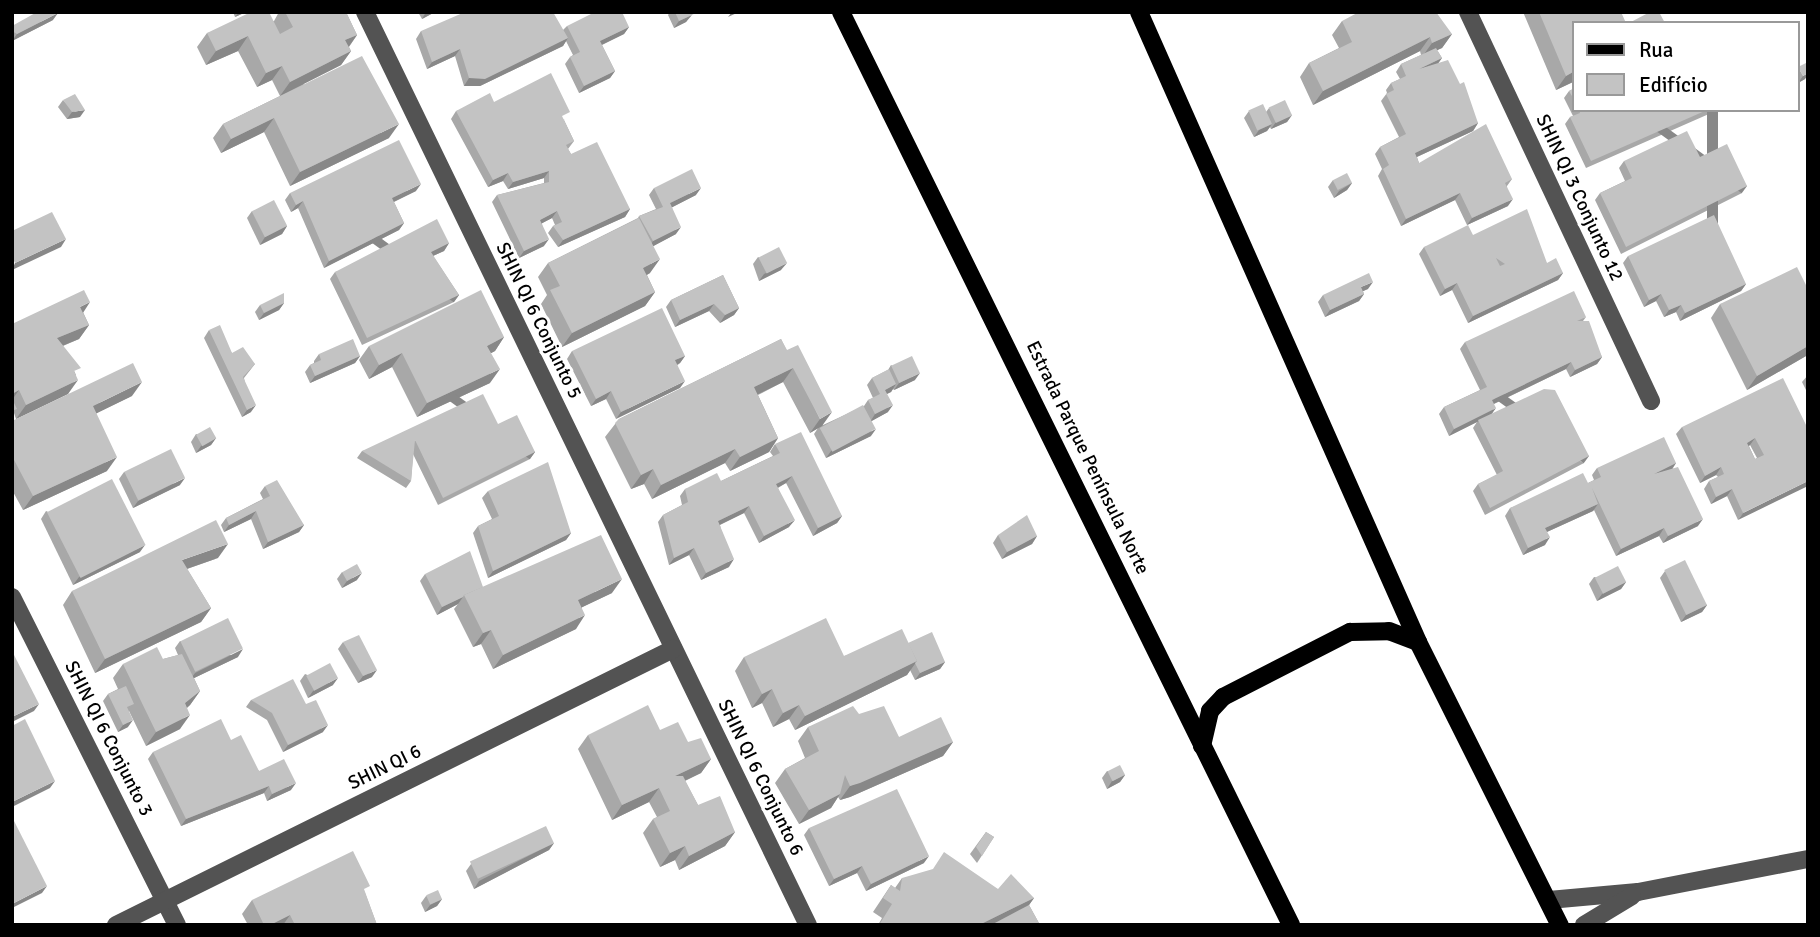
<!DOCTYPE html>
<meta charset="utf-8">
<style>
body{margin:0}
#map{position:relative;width:1820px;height:937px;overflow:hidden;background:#fff;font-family:Signika,sans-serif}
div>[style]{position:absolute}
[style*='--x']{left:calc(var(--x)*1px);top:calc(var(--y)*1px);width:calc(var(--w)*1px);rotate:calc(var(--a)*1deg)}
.minor>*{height:18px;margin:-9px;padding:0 9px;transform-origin:9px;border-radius:9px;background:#535353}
.major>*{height:18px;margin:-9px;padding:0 9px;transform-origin:9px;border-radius:9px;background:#000}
.wall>*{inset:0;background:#a8a8a8}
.shaded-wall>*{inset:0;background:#888;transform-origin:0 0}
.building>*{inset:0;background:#c3c3c3;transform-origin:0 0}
span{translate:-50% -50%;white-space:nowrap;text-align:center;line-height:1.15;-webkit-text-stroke:6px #fff;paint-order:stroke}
.street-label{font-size:19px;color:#000}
.frame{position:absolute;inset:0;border:14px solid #000;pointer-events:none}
.legend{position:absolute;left:1572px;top:21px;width:228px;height:91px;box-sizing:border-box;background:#fff;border:2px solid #999;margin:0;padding:9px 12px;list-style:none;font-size:21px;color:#000}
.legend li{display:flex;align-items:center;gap:14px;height:35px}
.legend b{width:35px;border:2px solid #999}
</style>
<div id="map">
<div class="minor">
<i style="--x:365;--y:12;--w:1015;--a:64.12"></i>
<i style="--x:1468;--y:12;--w:430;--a:64.8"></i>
<i style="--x:12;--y:597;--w:367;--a:63.3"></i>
<i style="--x:1549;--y:900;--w:89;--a:-5.1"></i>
<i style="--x:1638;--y:892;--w:173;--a:-11"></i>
<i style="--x:116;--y:925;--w:622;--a:-26.36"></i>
<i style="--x:1584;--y:925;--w:56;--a:-31.1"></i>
</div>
<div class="major">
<i style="--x:841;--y:12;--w:1018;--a:63.76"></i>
<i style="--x:1139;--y:12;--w:689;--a:66.11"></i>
<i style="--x:1418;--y:642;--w:317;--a:63.4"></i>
<i style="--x:1202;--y:746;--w:36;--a:-77"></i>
<i style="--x:1210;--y:711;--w:19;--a:-47"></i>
<i style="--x:1223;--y:697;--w:143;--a:-27.1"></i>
<i style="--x:1350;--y:632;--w:39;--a:-1"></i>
<i style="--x:1389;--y:631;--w:31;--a:21"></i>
</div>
<div class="wall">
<i style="clip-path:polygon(233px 12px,246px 12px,235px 17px)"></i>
<i style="clip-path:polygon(279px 12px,346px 12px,357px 35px,349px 47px,351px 51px,341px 65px,303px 84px,389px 138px,290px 186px,264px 132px,221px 153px,213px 138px,223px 124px,280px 96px,272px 80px,257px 87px,238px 51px,206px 65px,197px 47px,207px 33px,274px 21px)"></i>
<i style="clip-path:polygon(418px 12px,435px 12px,422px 19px)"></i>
<i style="clip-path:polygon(670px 12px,699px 12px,691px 15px,686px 22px,674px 28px,668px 15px)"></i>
<i style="clip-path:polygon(1523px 12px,1621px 12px,1573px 23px,1573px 82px,1556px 90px)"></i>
<i style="clip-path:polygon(53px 20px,12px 41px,12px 26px)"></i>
<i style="clip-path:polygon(1342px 21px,1452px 34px,1442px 48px,1437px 50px,1442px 58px,1438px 63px,1478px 123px,1473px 131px,1417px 157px,1419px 163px,1512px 179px,1507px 186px,1508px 206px,1467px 225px,1455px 200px,1401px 226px,1378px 176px,1382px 169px,1375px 154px,1380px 147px,1399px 137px,1381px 101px,1387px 93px,1386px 90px,1391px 83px,1400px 79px,1396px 72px,1401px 64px,1421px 55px,1420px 51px,1313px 105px,1300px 77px,1309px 63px,1339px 48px,1332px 35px)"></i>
<i style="clip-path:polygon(567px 26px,629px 27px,624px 34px,602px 45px,615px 71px,610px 78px,579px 93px,565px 64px,570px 57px,573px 55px,566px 41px,563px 46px,480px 86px,464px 86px,455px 56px,427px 69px,416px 39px,421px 31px,563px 30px)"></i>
<i style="clip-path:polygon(1798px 67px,1805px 79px,1798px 83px,1797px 69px)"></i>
<i style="clip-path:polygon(1573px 89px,1573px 110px,1718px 110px,1586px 168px,1565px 124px,1570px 117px,1573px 116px,1564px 98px,1569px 91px)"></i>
<i style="clip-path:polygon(63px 100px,80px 117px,67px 119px,58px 107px)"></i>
<i style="clip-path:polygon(494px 102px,565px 120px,564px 120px,574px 141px,568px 149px,571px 154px,630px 209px,625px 217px,558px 247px,548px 233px,553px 226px,555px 225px,552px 218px,542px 223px,544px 246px,519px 258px,492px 202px,497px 195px,544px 183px,544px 178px,508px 189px,503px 181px,488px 187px,451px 119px,456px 111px)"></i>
<i style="clip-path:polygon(1269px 108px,1292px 115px,1287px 122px,1271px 129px,1270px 127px,1267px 131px,1254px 137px,1244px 118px,1249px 111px,1266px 112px)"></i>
<i style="clip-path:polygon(1700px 157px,1742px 193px,1621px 254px,1595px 200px,1600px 193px,1625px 181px,1619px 168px,1624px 161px)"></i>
<i style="clip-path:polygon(1333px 180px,1352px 183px,1347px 190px,1334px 198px,1328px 187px)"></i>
<i style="clip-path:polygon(654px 188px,696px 195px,672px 207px,676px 234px,653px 246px,650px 273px,647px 275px,655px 292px,645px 306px,562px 347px,541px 304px,547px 295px,538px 277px,548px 263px,638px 218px,639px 216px,656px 209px,649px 195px)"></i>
<i style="clip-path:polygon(416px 191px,394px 202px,404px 223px,399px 230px,324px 268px,298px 208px,291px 212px,285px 200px,290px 193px)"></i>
<i style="clip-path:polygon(252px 211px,287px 226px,282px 234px,260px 245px,247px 218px)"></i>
<i style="clip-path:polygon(1473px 235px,1547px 263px,1563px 273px,1558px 280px,1468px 323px,1452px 290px,1440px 296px,1419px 254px,1424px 247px)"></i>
<i style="clip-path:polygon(449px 243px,444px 251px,433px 256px,459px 295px,454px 302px,362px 345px,330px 279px,335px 272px)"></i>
<i style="clip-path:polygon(1628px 256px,1746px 284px,1741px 291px,1680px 321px,1676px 312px,1664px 317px,1656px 301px,1644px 307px,1623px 263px)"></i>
<i style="clip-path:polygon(758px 257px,781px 270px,759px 281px,753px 264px)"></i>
<i style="clip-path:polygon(723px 275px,739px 308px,734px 315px,720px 323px,709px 311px,675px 327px,666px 307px,671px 300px)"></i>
<i style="clip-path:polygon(1368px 289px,1363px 291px,1364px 294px,1359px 301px,1325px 317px,1318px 302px,1323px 295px)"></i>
<i style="clip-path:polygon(1808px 289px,1808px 353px,1806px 356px,1747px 390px,1711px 318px,1720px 304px)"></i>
<i style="clip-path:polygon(284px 303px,279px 310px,259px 320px,255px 312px,260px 305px)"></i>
<i style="clip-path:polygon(83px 312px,89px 325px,79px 339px,63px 346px,76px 375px,68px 394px,16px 419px,14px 413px,12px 415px,12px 324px)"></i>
<i style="clip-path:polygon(1586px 317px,1583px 321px,1602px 357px,1597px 364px,1570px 377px,1566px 369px,1494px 404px,1492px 414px,1584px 463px,1485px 515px,1473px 491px,1478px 484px,1497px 475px,1473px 428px,1477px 422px,1449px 436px,1439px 414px,1444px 407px,1480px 390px,1460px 349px,1465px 342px)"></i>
<i style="clip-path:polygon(209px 330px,232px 353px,255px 364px,244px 378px,251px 412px,242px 417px,204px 338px)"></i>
<i style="clip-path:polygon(504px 337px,495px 351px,491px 353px,490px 383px,417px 417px,392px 367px,369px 379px,359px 360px,369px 346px)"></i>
<i style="clip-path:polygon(781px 339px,823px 425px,864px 406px,868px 400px,873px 398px,867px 385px,872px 378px,888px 370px,891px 365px,915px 380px,894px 390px,893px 389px,891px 392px,887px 394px,888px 412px,871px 421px,871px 436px,826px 458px,814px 434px,818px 428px,810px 433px,783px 382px,758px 395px,778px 438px,769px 452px,730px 471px,725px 463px,652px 499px,644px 484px,631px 489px,605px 437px,619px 419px)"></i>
<i style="clip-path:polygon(572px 351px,685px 356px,680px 363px,616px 419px,606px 399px,591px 406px,567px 359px)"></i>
<i style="clip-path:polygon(319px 354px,360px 356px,355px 363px,310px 383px,305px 372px,310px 365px,314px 363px,314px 361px)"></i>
<i style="clip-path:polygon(1808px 375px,1808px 394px,1802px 382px)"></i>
<i style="clip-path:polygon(132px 396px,96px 413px,107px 471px,23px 510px,12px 490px,12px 421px)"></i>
<i style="clip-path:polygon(498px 424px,535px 452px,530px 459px,438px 505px,413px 454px,411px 481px,406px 488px,357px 458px,362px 451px)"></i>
<i style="clip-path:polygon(evenodd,1682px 427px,1808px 429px,1738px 520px,1727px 496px,1711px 504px,1704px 489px,1709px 481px,1718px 477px,1716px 475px,1700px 483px,1676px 434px,1682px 427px,1750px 445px,1757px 458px,1755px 459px,1749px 446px,1750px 445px)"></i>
<i style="clip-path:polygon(196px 434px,216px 438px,211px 445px,196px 453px,191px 442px)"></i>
<i style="clip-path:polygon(775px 444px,842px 516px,837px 523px,813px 536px,786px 483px,778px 488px,789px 527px,759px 543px,744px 513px,720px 525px,729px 567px,701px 580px,689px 555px,669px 565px,658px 522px,663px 515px,682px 505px,680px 496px,685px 489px,721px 481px,773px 456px,770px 452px)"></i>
<i style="clip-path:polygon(1676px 463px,1673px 468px,1698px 526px,1663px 543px,1659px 536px,1616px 556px,1594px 510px,1593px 511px,1547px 532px,1545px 545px,1523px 555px,1505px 516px,1510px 508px,1588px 483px,1594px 480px,1592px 475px,1597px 468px)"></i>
<i style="clip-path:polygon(124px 472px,180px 485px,133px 508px,119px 479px)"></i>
<i style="clip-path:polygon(265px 486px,304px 525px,299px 532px,263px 549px,251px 519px,224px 532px,221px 525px,226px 518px,263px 499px,260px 493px)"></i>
<i style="clip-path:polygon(488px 491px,571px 533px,566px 540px,488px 578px,473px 533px,478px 526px,492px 519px,482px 498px)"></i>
<i style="clip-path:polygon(46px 511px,140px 552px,73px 585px,41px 519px)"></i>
<i style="clip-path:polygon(998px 535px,1037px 536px,1032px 544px,1002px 559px,993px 543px)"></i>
<i style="clip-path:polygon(218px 558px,187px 569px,211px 608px,201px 622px,95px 673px,63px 605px,72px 591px)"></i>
<i style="clip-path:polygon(1665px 571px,1707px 605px,1702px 612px,1681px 622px,1660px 578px)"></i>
<i style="clip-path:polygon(342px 572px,357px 580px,342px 588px,337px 579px)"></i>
<i style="clip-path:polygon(425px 574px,483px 587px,612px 593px,582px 607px,576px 629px,493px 669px,481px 644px,473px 647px,454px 609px,458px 604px,437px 615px,420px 581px)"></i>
<i style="clip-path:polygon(1594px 577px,1626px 582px,1621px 589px,1597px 601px,1589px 584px)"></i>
<i style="clip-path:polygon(180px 641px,238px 657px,194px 678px,200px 691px,190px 705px,187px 708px,180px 729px,146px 746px,129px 711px,128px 727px,118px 732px,103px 701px,108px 694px,118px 689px,113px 678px,123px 664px,163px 659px,178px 655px,175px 648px)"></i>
<i style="clip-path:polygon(343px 642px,372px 677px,358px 683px,338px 649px)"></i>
<i style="clip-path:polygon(908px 643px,945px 662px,940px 669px,915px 680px,910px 670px,907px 675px,795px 730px,789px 719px,773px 727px,762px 703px,752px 708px,735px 671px,744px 657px,844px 656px)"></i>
<i style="clip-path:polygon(305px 674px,333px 685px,308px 698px,300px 681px)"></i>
<i style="clip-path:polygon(251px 700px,306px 704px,323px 732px,283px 752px,267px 720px,246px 707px)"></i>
<i style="clip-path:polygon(859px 714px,899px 737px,953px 742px,943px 756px,850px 797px,840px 800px,838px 797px,831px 808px,799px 824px,775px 783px,785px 769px,805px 758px,798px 741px,808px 727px)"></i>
<i style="clip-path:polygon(660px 730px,688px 742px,711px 759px,701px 773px,685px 781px,698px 805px,735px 832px,725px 846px,679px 870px,675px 860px,660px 867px,643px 833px,653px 819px,657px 817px,649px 802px,612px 820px,578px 749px,588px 735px)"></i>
<i style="clip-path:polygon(231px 740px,259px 771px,291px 790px,267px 801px,264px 793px,181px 826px,148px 759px,153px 752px)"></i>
<i style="clip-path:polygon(1107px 771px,1125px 775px,1120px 782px,1107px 789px,1102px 778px)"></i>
<i style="clip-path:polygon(809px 828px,924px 863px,866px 891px,857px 873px,829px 886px,804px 835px)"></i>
<i style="clip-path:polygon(986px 832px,994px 837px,977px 863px,970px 854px)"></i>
<i style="clip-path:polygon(554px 843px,549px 850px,474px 889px,466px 871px,471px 864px)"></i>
<i style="clip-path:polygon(902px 878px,998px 889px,1034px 898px,1029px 905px,1040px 925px,878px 925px,882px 918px,873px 912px,891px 885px,895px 888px)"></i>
<i style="clip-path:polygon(365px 893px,377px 925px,248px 925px,242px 914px,252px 900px)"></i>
<i style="clip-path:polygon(426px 896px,442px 899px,437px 906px,425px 912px,421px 903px)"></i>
</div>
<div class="shaded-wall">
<i style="clip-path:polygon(239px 12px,246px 12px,235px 17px)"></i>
<i style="clip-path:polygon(426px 12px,435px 12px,422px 19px)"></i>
<i style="clip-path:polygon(732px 12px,739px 12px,728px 17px)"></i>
<i style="clip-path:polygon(58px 13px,53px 20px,12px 41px,17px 34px)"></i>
<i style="clip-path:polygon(692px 15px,686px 22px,674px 28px,679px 21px)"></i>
<i style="clip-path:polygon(629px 27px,624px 34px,595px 48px,600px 41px)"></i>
<i style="clip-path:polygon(1452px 34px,1442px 48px,1422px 57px,1432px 43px)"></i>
<i style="clip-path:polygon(357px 35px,347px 49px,345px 40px)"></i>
<i style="clip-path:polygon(248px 36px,238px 51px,206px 65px,216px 51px)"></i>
<i style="clip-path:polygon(1430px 37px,1420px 51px,1313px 105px,1323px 91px)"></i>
<i style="clip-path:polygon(568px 38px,563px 46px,480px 86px,464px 86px,469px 78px)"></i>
<i style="clip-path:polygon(460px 49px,455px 56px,427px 69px,432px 62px)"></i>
<i style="clip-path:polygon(351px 51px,341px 65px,280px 96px,290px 82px)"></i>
<i style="clip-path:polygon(1442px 58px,1437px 65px,1419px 69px)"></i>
<i style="clip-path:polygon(282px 66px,272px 80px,257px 87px,266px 73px)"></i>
<i style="clip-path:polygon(615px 71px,610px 78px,579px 93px,584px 86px)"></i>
<i style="clip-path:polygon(1573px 72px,1573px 82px,1556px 90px,1566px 76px)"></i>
<i style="clip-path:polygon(1808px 73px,1808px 75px,1805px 79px,1798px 83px,1803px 76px)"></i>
<i style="clip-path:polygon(85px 110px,80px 117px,67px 119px,72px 112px)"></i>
<i style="left:1707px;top:110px;width:11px;height:127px"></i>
<i style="clip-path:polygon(1292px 115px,1287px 122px,1271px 129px,1276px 122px)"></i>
<i style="clip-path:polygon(274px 118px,264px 132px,221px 153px,231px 139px)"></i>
<i style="clip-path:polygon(1478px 123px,1473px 131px,1410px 160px,1415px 153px)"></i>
<i style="clip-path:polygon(399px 124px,389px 138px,290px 186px,300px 172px)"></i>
<i style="clip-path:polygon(1272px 124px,1267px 131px,1254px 137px,1259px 130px)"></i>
<i style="clip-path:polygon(549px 171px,544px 178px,508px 189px,513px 182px)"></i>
<i style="clip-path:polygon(508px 173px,503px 181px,488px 187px,493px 180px)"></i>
<i style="clip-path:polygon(1352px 183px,1347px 190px,1334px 198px,1339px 191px)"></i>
<i style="clip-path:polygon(421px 184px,416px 191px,387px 205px,392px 198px)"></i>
<i style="left:1747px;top:186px;width:9px;height:136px;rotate:126deg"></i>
<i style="clip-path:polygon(701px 188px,696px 195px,665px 211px,670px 203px)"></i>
<i style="clip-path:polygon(1460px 193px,1455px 200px,1401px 226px,1406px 219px)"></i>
<i style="clip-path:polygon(1513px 199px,1508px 206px,1467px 225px,1472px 218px)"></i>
<i style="clip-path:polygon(303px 201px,298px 208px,291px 212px,296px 205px)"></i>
<i style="clip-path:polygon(630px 209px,625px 217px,558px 247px,563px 240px)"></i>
<i style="clip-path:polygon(557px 211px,552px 218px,535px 227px,540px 220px)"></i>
<i style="clip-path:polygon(404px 223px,399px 230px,324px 268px,329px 261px)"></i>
<i style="clip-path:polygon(287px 226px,282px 234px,260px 245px,265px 237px)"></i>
<i style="clip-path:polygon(681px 227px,676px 234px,648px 249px,653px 241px)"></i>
<i style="clip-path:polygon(66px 239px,61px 247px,12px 270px,15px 263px)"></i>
<i style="clip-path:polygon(549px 239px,544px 246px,519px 258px,524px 251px)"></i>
<i style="clip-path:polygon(449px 243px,444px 251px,426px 259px,431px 252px)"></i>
<i style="clip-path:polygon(660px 259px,650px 273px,633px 282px,643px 268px)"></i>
<i style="clip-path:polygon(787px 263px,781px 270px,759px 281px,764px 274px)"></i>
<i style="clip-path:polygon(1563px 273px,1558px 280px,1468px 323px,1473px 316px)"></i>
<i style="clip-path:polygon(1373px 282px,1368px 289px,1356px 294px,1361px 287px)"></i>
<i style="clip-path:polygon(1457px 283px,1452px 290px,1440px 296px,1445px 289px)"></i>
<i style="clip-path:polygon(1746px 284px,1741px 291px,1680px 321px,1685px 313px)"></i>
<i style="clip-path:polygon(655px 292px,645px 306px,562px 347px,572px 333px)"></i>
<i style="clip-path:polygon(1364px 294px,1359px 301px,1325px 317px,1330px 310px)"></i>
<i style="clip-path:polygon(1661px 294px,1656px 301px,1644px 307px,1649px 300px)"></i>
<i style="left:459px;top:295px;width:9px;height:102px;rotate:126deg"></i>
<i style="clip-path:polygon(90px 302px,81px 316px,80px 307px)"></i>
<i style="clip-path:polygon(284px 303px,279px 310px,259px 320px,264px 313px)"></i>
<i style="clip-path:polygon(714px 304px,709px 311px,675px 327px,680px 320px)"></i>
<i style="clip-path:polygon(1681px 305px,1676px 312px,1664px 317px,1669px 310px)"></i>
<i style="clip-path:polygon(739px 308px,734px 315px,720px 323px,725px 315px)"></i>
<i style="clip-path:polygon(89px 325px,79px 339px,47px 352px,57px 338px)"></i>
<i style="clip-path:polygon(504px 337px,495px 351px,478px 360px,487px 346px)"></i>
<i style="clip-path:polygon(1808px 346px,1808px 353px,1806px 356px,1747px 390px,1757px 376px)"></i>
<i style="clip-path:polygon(402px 353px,392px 367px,369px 379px,379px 365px)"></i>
<i style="clip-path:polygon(360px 356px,355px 363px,310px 383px,315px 376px)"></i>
<i style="clip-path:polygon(685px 356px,680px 363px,670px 368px,675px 360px)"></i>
<i style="clip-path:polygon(1602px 357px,1597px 364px,1570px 377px,1575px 370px)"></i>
<i style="clip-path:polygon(1571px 362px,1566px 369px,1487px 407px,1492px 400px)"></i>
<i style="clip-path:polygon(793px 368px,783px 382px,744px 401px,754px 387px)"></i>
<i style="clip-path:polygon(500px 369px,490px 383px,417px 417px,427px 403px)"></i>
<i style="clip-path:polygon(920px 373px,915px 380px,894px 390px,899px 383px)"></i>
<i style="clip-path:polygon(78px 380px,68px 394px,16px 419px,26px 405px)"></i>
<i style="clip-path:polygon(685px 381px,680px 388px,616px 419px,621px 412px)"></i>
<i style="clip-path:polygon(142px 382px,132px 396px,83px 420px,93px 406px)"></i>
<i style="clip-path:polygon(896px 384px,891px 392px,880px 397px,885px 390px)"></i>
<i style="clip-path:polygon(19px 390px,12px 400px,12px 394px)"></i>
<i style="clip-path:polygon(611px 391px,606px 399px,591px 406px,596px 399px)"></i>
<i style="clip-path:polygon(256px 405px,251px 412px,242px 417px,247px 410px)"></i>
<i style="clip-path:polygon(893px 405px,888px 412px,870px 422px,875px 414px)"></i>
<i style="clip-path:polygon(1496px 408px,1491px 415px,1449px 436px,1454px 429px)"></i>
<i style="clip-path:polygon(832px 412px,822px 426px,810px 433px,820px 419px)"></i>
<i style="clip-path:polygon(876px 429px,871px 436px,826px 458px,831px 451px)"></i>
<i style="clip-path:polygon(216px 438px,211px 445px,196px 453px,201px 446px)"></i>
<i style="clip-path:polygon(778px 438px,769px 452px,730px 471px,740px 457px)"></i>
<i style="clip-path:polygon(1755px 438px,1750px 445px,1742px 450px,1747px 443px)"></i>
<i style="clip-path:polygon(735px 449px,725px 463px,652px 499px,661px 485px)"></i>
<i style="left:535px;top:452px;width:9px;height:103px;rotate:126deg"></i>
<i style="left:1589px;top:456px;width:9px;height:112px;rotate:126deg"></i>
<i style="clip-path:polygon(117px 457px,107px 471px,23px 510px,33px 496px)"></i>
<i style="clip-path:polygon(1676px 463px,1671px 470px,1654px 474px)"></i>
<i style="clip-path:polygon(1721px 467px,1716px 475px,1700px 483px,1705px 476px)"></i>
<i style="clip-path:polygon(653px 469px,644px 484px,631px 489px,641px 475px)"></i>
<i style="clip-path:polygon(792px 476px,786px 483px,771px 491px,776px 484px)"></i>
<i style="clip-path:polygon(185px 478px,180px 485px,133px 508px,138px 501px)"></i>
<i style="clip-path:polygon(1808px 481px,1808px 486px,1738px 520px,1743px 513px)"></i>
<i style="clip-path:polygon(1732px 489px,1727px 496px,1711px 504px,1716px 497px)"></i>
<i style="clip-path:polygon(1598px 504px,1593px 511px,1540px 535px,1545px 528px)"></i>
<i style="clip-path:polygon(749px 506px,744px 513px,713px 528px,718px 521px)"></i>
<i style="clip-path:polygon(256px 511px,251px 519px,224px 532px,229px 525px)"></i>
<i style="clip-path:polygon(842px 516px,837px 523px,813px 536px,818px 528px)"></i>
<i style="clip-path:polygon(1703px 519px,1698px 526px,1663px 543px,1668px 536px)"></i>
<i style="clip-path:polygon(795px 520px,789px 527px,759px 543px,764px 536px)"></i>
<i style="clip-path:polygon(304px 525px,299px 532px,263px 549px,268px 542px)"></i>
<i style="clip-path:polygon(1664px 528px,1659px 536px,1616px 556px,1621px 549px)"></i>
<i style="clip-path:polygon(571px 533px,566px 540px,488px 578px,493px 571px)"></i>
<i style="clip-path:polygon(1037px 536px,1032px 544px,1002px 559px,1007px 552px)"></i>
<i style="clip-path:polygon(1550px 537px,1545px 545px,1523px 555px,1528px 548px)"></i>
<i style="clip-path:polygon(228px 544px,218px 558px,172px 574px,182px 560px)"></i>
<i style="clip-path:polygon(145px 545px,140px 552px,73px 585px,79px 577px)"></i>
<i style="clip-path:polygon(694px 548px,689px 555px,669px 565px,674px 558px)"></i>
<i style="clip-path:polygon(734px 559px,729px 567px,701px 580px,706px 573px)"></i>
<i style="clip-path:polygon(362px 573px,357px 580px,342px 588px,347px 581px)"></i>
<i style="clip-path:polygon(622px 579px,612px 593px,568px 614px,578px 600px)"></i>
<i style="clip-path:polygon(1626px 582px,1621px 589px,1597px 601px,1602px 594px)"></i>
<i style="clip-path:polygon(463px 597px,458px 604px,437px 615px,442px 607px)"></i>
<i style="clip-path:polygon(1707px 605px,1702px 612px,1681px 622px,1686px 615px)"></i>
<i style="clip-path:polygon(211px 608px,201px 622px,95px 673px,105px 659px)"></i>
<i style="clip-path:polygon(585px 615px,576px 629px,493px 669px,503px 655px)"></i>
<i style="clip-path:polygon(491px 630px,481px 644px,473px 647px,483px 633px)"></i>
<i style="clip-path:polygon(243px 649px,238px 657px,190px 680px,195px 673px)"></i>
<i style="clip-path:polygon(917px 661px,907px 675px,795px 730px,805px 716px)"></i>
<i style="clip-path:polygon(945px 662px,940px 669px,915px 680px,920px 673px)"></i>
<i style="clip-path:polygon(377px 670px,372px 677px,358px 683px,363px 676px)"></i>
<i style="clip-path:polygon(338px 678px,333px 685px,308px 698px,313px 691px)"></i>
<i style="clip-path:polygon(772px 689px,762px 703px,752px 708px,762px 694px)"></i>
<i style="clip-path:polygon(200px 691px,190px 705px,175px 717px,185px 703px)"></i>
<i style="clip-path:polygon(39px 704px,34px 711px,12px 722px,12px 717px)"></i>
<i style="clip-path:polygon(799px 705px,789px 719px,773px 727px,783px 713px)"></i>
<i style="clip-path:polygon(190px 715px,180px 729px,146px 746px,156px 732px)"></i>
<i style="clip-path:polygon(133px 720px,128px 727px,118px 732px,123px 725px)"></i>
<i style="clip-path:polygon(328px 725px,323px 732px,283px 752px,288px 745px)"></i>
<i style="clip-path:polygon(953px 742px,943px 756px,850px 797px,840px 800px,850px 786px)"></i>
<i style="clip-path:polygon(711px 759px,701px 773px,665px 790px,675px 776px)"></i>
<i style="clip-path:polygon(1125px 775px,1120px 782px,1107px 789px,1112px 781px)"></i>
<i style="clip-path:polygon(55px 781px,50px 788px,12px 807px,12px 802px)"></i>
<i style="clip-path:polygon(296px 783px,291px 790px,267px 801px,272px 794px)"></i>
<i style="clip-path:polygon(269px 786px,264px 793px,181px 826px,186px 819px)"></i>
<i style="clip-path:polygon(659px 788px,649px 802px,612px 820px,622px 805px)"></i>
<i style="clip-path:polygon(840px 794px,831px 808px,799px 824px,809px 810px)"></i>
<i style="clip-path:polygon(735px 832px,725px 846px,679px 870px,689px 856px)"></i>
<i style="clip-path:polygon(554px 843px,549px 850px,474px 889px,479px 881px)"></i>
<i style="clip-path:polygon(685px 846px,675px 860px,660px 867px,670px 853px)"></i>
<i style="clip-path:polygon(929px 856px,924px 863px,866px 891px,871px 884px)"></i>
<i style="clip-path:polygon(862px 866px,857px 873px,829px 886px,834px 879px)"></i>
<i style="clip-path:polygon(47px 886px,42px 893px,12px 908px,14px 903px)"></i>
<i style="clip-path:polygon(1034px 898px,1024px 912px,992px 925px,979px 925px)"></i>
<i style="clip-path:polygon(442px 899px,437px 906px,425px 912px,430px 905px)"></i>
<i style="clip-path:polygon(290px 915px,283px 925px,270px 925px)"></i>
</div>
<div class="building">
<i style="clip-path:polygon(37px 12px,58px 13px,17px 34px,12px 31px,12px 26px)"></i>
<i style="clip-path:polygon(251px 12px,269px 12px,280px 34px,293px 27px,285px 12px,346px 12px,357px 35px,345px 40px,351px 51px,290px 82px,282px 66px,266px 73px,248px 36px,216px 51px,207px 33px)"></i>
<i style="clip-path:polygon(465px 12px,553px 12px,568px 38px,485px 79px,469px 78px,460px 49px,432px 62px,421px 31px)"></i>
<i style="clip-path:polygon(595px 12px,622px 12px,629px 27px,600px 41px,615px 71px,584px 86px,570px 57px,580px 52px,567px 26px)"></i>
<i style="clip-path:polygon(675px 12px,690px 12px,692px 15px,679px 21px)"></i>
<i style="clip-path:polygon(1359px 12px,1436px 12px,1452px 34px,1432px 43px,1430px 37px,1323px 91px,1309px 63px,1352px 42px,1342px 21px)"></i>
<i style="clip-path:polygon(1539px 12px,1621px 12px,1626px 23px,1573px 23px,1573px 72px,1566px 76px)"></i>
<i style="clip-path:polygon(1650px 12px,1659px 12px,1665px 23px,1629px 23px)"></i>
<i style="clip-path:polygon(1436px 48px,1442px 58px,1419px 69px,1448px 60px,1460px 84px,1464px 82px,1478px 123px,1415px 153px,1419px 163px,1486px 124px,1512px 179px,1505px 183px,1513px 199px,1472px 218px,1460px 193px,1406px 219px,1383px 169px,1389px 165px,1380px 147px,1406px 134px,1386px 94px,1394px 90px,1391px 83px,1406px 76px,1401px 64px)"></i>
<i style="clip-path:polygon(362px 56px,399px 124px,300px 172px,274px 118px,231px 139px,223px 124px)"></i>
<i style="clip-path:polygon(1806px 63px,1808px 67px,1808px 73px,1803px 76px,1798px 67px)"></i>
<i style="clip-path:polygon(551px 73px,570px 112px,562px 116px,574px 141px,566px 145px,571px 154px,597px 142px,630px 209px,563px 240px,553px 226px,562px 222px,557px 211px,540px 220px,549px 239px,524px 251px,497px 195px,549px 182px,549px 171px,513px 182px,508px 173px,493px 180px,456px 111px,490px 93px,494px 102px)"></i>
<i style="clip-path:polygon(1573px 89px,1573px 98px,1569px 91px)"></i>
<i style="clip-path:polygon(75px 94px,85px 110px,72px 112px,63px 100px)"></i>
<i style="left:1285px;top:100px;width:17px;height:18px;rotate:65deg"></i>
<i style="left:1263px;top:104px;width:22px;height:16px;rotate:66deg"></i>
<i style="clip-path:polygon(1579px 110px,1707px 110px,1591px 161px,1570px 117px,1580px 113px)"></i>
<i style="clip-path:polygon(1687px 131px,1700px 157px,1727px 144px,1747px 186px,1626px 247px,1600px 193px,1632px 178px,1624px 161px)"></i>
<i style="clip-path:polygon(399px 140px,421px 184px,392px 198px,404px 223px,329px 261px,303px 201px,296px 205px,290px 193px)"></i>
<i style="clip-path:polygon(692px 169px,701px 188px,670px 203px,681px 227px,653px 241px,639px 216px,663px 207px,654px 188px)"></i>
<i style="left:1347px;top:173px;width:11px;height:16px;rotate:63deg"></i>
<i style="left:274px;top:200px;width:29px;height:25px;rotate:63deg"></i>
<i style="clip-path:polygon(evenodd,1527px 209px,1547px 263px,1556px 258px,1563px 273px,1473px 316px,1457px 283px,1445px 289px,1424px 247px,1468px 225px,1473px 235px,1527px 209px,1496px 258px,1505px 264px,1500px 266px,1496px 258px)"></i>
<i style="clip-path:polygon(52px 212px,66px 239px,15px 263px,12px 257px,12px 231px)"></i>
<i style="clip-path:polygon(1714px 215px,1746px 284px,1685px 313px,1681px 305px,1669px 310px,1661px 294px,1649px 300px,1628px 256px)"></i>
<i style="clip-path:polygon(639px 218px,660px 259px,643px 268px,655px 292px,572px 333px,550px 290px,560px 286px,548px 263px)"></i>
<i style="clip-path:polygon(437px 219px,449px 243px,431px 252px,459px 295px,367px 338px,335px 272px)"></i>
<i style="left:779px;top:247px;width:18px;height:23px;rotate:63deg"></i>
<i style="clip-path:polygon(1797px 267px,1808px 289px,1808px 309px,1807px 309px,1808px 311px,1808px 346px,1757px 376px,1720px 304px)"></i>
<i style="clip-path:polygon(1369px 273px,1373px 282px,1361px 287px,1364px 294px,1330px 310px,1323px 295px)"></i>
<i style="clip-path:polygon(723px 275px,739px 308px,725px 315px,714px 304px,680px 320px,671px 300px)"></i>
<i style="clip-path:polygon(84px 290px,90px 302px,80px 307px,89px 325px,57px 338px,81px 368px,74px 371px,78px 380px,26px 405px,19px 390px,12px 394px,12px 324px)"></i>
<i style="clip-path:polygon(481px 290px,504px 337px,487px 346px,500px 369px,427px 403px,402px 353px,379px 365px,369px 346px)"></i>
<i style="clip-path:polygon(1574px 291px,1586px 317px,1577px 321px,1589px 321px,1602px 357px,1575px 370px,1571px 362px,1492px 400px,1496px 408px,1454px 429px,1444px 407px,1487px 387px,1465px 342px)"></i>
<i style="clip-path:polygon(284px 293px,284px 303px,264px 313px,260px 305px)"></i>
<i style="clip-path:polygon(662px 308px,685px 356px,675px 360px,685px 381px,621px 412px,611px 391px,596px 399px,572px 351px)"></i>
<i style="clip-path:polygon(220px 325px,232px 353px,243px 347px,255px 364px,243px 377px,256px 405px,247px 410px,209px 330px)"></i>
<i style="clip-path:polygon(353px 339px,360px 356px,315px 376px,310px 365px,321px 360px,319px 354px)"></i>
<i style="clip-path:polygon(781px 339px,787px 350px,798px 345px,832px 412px,820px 419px,793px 368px,754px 387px,778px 438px,740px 457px,735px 449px,661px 485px,653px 469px,641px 475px,615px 423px,619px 419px)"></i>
<i style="left:912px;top:356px;width:19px;height:23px;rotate:65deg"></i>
<i style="clip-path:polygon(133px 363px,142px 382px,93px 406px,117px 457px,33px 496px,12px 456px,12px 421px)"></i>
<i style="clip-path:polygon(889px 369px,896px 384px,885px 390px,893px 405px,875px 414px,868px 400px,880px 394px,872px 378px)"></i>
<i style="clip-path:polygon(evenodd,1783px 378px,1808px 429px,1808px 481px,1743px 513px,1732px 489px,1716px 497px,1709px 481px,1724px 474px,1721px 467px,1705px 476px,1682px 427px,1783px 378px,1755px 438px,1764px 455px,1755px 459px,1747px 443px,1755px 438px)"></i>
<i style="clip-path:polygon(1544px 389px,1555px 390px,1589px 456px,1490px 508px,1478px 484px,1503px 471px,1478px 420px)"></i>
<i style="clip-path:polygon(483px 394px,498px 424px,517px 415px,535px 452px,443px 498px,415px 440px,411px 481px,362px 451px)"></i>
<i style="clip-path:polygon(12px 399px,17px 409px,12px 411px)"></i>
<i style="left:863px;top:405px;width:27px;height:49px;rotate:62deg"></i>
<i style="left:210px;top:427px;width:13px;height:16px;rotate:61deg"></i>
<i style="clip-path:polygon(801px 432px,842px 516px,818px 528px,792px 476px,776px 484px,795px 520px,764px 536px,749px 506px,718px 521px,734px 559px,706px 573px,694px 548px,674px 558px,663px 515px,688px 502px,685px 489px,717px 473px,721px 481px,780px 453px,775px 444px)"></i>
<i style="clip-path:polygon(1664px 437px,1676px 463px,1654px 474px,1678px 467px,1703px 519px,1668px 536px,1664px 528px,1621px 549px,1592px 488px,1598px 504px,1545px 528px,1550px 537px,1528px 548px,1510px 508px,1583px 473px,1588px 483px,1601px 477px,1597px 468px)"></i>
<i style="left:171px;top:449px;width:32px;height:52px;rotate:64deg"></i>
<i style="clip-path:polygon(548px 462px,571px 533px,493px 571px,478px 526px,499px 516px,488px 491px)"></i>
<i style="left:112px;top:479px;width:74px;height:73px;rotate:63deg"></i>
<i style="clip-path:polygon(277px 480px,304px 525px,268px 542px,256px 511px,229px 525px,226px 518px,270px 496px,265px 486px)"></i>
<i style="clip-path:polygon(1027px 515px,1037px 536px,1007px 552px,998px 535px)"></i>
<i style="clip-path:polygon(216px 520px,228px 544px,182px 560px,211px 608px,105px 659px,72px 591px)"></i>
<i style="clip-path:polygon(601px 535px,622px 579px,578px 600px,585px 615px,503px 655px,491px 630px,483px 633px,464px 595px)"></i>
<i style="clip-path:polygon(470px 551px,483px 587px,464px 595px,463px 597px,442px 607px,425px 574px)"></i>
<i style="left:1685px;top:560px;width:50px;height:23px;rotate:64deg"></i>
<i style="left:357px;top:564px;width:10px;height:17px;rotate:61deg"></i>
<i style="left:1618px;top:566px;width:18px;height:26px;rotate:63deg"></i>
<i style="left:228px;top:618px;width:34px;height:53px;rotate:64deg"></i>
<i style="clip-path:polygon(826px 618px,844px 656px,902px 629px,917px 661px,805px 716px,799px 705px,783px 713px,772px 689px,762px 694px,744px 657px)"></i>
<i style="clip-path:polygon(932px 632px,945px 662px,920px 673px,915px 663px,917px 661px,908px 643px)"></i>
<i style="clip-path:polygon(359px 635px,377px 670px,363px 676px,343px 642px)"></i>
<i style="clip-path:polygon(157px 647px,163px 659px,182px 654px,200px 691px,185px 703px,190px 715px,156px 732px,123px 664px)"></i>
<i style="clip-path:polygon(12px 651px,39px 704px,12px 717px)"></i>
<i style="left:330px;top:663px;width:17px;height:27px;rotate:62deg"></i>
<i style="clip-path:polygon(293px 679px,306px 704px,316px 700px,328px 725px,288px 745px,272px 713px,251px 700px)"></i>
<i style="clip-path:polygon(126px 686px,134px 704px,127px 707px,133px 720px,123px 725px,108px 694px)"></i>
<i style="clip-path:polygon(648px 705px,660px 730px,678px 722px,688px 742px,701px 738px,711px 759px,675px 776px,683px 776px,698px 805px,720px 796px,735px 832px,689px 856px,685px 846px,670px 853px,653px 819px,670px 811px,659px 788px,622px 805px,588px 735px)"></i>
<i style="clip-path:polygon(853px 706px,859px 714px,884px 706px,899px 737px,941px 717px,953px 742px,860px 783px,850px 786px,845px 775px,840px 794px,809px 810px,785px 769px,819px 751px,808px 727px)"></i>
<i style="clip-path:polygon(25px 719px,55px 781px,12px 802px,12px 726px)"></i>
<i style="clip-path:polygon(221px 719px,231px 740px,241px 735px,259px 771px,284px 759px,296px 783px,272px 794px,269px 786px,186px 819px,153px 752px)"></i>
<i style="left:1120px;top:765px;width:11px;height:14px;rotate:63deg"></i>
<i style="clip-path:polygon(897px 789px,929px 856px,871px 884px,862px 866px,834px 879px,809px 828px)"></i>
<i style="clip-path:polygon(12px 817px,47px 886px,14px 903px,12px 900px)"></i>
<i style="left:546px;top:826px;width:19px;height:84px;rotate:65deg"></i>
<i style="clip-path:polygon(986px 832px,994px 837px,982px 856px,976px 847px)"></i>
<i style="clip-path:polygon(353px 851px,370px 886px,364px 889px,377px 925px,295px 925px,290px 915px,270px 925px,264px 925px,252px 900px)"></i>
<i style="clip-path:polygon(944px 852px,998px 889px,1011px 874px,1034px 898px,979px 925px,879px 925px,892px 904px,883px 898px,891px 885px,900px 891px,902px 878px,933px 869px)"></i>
<i style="left:438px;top:890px;width:10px;height:13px;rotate:66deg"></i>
<i style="clip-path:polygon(1029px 905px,1040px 925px,993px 925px,993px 924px)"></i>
</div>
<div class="street-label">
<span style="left:1579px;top:198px;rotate:65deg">SHIN QI 3 Conjunto 12</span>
<span style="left:538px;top:321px;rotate:64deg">SHIN QI 6 Conjunto 5</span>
<span style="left:1087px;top:458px;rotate:64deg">Estrada Parque Península Norte</span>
<span style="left:108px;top:739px;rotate:63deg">SHIN QI 6 Conjunto 3</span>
<span style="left:385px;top:768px;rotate:-26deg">SHIN QI 6</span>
<span style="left:760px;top:778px;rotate:64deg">SHIN QI 6 Conjunto 6</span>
</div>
<div class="frame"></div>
<ul class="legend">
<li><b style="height:9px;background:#000"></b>Rua</li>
<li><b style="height:19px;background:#c3c3c3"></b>Edifício</li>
</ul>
</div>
